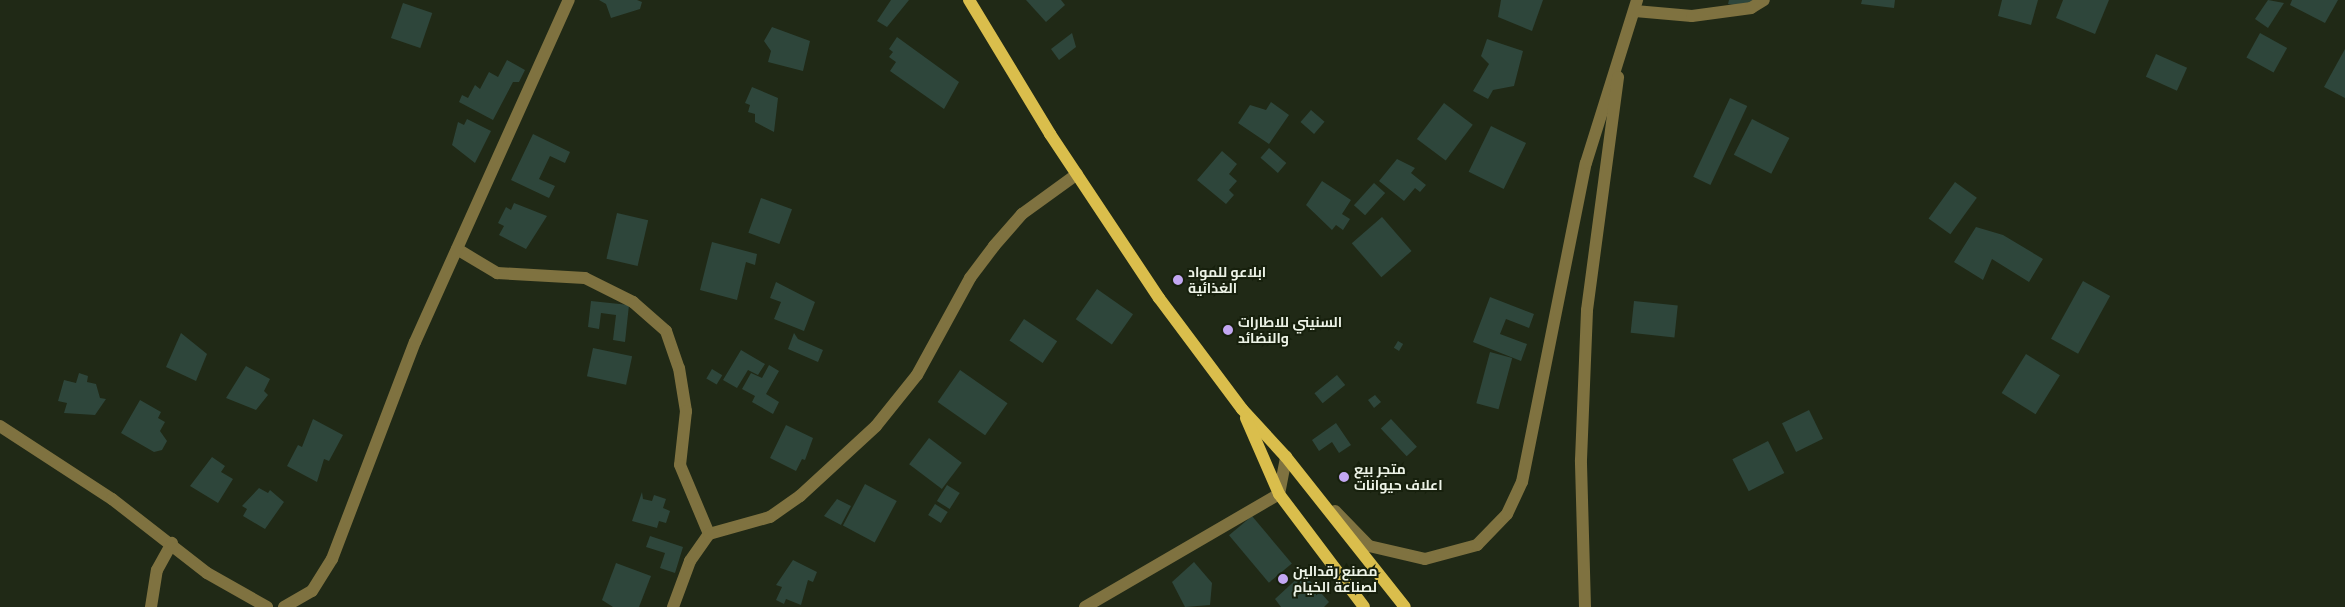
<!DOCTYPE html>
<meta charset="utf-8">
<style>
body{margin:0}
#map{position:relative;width:2345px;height:607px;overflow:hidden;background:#202916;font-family:Roboto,Cairo,sans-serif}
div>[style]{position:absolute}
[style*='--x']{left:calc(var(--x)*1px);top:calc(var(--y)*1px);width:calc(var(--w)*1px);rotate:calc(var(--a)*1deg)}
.building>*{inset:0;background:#2e463b;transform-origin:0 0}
.minor>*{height:12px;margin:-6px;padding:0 6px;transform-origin:6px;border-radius:6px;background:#7f7240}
.major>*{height:12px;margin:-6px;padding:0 6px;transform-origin:6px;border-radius:6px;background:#dabe4c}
.dots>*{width:14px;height:14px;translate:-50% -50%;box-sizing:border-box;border:2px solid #17200d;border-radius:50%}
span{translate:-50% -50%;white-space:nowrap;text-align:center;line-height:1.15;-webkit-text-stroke:4px #17200d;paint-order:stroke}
.poi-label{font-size:14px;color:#edf3e7;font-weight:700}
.left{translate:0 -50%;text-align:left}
</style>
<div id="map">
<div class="building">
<i style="clip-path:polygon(599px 0,637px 0,642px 2px,640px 9px,611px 18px,606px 4px)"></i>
<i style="clip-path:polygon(891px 0,909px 0,887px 27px,877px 21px)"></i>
<i style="clip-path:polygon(1026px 0,1061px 0,1065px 5px,1046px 22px)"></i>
<i style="clip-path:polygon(1501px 0,1543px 0,1532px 31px,1498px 17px)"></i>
<i style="clip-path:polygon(1729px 0,1752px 0,1751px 8px,1728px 4px)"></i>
<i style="clip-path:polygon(1862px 0,1895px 0,1894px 8px,1861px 4px)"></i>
<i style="clip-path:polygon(2002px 0,2038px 0,2031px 25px,1998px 16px)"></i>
<i style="clip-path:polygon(2063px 0,2109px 0,2095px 34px,2056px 18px)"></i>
<i style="clip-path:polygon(2268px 0,2284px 3px,2268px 28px,2255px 19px)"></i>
<i style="clip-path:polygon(2292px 0,2338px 0,2325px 23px,2290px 5px)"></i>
<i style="left:403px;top:3px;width:31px;height:37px;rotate:19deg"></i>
<i style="clip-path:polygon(772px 27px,810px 41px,803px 71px,768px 62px,771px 51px,764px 41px)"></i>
<i style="clip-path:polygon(1072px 33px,1076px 47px,1059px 60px,1051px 49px)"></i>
<i style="left:2260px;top:33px;width:31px;height:28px;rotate:29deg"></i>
<i style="clip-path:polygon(897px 37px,959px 82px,944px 109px,890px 71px,896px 62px,889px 57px,893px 52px,889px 49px)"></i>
<i style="clip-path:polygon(1487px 39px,1523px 51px,1514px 86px,1493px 90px,1488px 99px,1473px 91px,1489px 64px,1481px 56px)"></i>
<i style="clip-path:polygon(2345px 49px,2345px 98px,2324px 87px)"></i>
<i style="left:2156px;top:54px;width:34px;height:25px;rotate:24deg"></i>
<i style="clip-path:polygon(507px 60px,525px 70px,519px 82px,513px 82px,493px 120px,459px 102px,462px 95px,468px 98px,475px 85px,480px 89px,489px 72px,498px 77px)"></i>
<i style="clip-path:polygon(752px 87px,778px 98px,774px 132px,755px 122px,755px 114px,748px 112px,750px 105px,745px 103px)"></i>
<i style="left:1730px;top:98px;width:19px;height:87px;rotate:25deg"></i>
<i style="clip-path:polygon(1271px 102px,1289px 115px,1269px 144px,1238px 123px,1250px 105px,1266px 110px)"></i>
<i style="left:1444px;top:103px;width:36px;height:45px;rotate:37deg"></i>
<i style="left:1311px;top:110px;width:18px;height:16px;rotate:41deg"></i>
<i style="clip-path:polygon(467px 119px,491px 131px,475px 163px,452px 145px,458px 122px,464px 125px)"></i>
<i style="left:1752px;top:119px;width:42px;height:40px;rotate:27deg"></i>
<i style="left:1491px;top:126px;width:39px;height:51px;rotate:26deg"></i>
<i style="clip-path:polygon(533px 134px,570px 152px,565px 163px,550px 156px,539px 179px,555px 186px,549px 198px,511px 180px)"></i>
<i style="left:1269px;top:148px;width:23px;height:13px;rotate:41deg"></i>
<i style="clip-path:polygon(1222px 151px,1237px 164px,1229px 174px,1237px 181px,1229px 190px,1234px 195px,1226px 204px,1197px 180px)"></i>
<i style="clip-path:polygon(1397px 159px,1415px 168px,1411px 173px,1426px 185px,1420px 192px,1415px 188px,1404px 201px,1379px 181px)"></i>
<i style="clip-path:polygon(1322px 181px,1351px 200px,1342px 214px,1350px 219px,1343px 230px,1336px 225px,1332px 230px,1306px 205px)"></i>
<i style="left:1955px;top:182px;width:27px;height:45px;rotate:36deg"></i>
<i style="left:1374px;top:183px;width:15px;height:30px;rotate:42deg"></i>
<i style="left:761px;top:198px;width:33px;height:37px;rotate:20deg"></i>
<i style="clip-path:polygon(514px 203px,547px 216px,526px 249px,499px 235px,504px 226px,498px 223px,506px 207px,511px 210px)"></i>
<i style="left:617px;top:213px;width:32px;height:47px;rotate:13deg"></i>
<i style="left:1382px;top:217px;width:45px;height:40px;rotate:49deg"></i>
<i style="clip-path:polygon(1976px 227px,2003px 235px,2043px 259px,2029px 282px,1992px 259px,1983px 280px,1954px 262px)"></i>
<i style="clip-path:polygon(712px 242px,757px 254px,755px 265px,746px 262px,737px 300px,700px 290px)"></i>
<i style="left:2083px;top:281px;width:31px;height:66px;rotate:29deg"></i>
<i style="clip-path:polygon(776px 282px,815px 302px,804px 331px,774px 319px,781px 302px,770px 298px)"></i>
<i style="left:1097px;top:289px;width:44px;height:37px;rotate:35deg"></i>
<i style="clip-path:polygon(1490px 297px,1534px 314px,1529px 328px,1506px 319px,1500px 334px,1527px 344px,1521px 361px,1473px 342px)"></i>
<i style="clip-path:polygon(591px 301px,629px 305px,625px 342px,613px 340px,616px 315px,601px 313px,599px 329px,588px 327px)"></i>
<i style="left:1634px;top:301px;width:44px;height:32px;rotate:6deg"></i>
<i style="left:1024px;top:319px;width:40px;height:26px;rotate:34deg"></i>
<i style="clip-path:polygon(181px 333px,207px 354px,196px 381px,166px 367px)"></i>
<i style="clip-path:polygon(794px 333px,798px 339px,823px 350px,818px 362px,788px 349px)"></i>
<i style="left:1398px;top:341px;width:6px;height:8px;rotate:31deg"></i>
<i style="left:593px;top:348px;width:40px;height:29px;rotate:12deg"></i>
<i style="clip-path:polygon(741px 350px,765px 364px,758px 375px,748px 370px,737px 388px,723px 380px)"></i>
<i style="left:1490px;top:352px;width:23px;height:53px;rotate:15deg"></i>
<i style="left:2026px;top:354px;width:40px;height:46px;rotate:32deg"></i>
<i style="clip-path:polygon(769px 365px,779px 371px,766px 394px,779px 402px,773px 414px,752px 402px,755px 396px,742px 389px,751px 373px,762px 378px)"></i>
<i style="clip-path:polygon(246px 366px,270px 379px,264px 391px,268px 395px,256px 410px,226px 398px)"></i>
<i style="left:712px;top:369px;width:12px;height:11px;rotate:31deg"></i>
<i style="left:960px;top:370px;width:58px;height:39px;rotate:35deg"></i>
<i style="clip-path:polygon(79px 373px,88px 376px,87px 382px,96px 384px,100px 398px,106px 399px,95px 415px,64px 413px,67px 403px,58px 401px,64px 380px,76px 383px)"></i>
<i style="left:1337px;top:375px;width:13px;height:29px;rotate:51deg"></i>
<i style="clip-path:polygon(1375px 395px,1381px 402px,1374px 408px,1368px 400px)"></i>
<i style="clip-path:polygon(140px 400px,161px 412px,158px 418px,165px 422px,160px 431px,167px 441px,162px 450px,154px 452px,121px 433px)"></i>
<i style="left:1809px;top:410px;width:32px;height:30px;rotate:64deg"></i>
<i style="clip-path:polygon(313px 419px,343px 435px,329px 461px,324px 459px,317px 482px,287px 466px,298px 445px,302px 447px)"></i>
<i style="left:1391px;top:419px;width:38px;height:14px;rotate:47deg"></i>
<i style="clip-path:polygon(1336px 423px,1351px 445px,1339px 453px,1332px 442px,1319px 451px,1312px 440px)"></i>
<i style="clip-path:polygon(786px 425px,813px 438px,805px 460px,802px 459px,796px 471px,770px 458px)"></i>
<i style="left:929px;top:438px;width:41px;height:33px;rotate:37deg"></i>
<i style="left:1768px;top:441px;width:36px;height:40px;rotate:63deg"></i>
<i style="clip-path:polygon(212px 457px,225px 466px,221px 472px,233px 479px,218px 503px,190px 486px)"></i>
<i style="left:865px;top:484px;width:36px;height:47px;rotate:28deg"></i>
<i style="left:947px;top:485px;width:15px;height:19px;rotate:32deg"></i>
<i style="clip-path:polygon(259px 488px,268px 493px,270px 490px,284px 502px,265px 529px,243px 516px,247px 509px,242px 506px)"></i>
<i style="clip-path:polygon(642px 492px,643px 499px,652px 501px,654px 495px,666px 499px,663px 508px,670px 511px,666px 523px,659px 521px,657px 528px,632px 521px)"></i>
<i style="clip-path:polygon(837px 499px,851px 506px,841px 525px,824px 516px)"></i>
<i style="left:935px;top:504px;width:15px;height:13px;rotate:32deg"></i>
<i style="left:1252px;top:516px;width:62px;height:30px;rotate:50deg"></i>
<i style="clip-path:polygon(650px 536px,683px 547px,675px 573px,660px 568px,665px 553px,646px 547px)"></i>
<i style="clip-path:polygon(793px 560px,817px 572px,813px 582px,808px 580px,801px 605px,786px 599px,784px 604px,776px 600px,782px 587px,776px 585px)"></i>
<i style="clip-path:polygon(1194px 562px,1212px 583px,1210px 605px,1185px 607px,1172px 582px)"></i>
<i style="clip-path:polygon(616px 563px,651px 576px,639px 607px,613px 607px,602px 600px)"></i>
<i style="clip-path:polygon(1303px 573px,1329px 602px,1324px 607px,1281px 607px,1275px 599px)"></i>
</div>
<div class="minor">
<i style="--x:1635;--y:11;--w:57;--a:5"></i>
<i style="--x:1692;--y:16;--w:60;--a:-7.7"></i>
<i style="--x:1751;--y:8;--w:15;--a:-32"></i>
<i style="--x:457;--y:249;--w:47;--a:31"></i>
<i style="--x:497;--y:273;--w:88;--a:3.3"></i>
<i style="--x:585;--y:278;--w:54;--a:26.6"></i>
<i style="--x:633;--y:302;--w:44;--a:41.3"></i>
<i style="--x:666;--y:331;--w:39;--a:71"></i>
<i style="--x:679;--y:368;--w:44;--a:80.8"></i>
<i style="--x:686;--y:411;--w:54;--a:96.3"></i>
<i style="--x:680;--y:465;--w:75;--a:67.2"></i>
<i style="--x:0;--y:426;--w:134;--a:33.1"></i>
<i style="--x:112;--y:499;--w:120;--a:37.9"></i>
<i style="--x:207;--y:573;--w:69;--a:29.5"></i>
<i style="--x:1335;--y:511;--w:49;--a:45.8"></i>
<i style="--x:1369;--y:546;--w:57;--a:13.1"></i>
<i style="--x:1425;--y:559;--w:54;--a:-15.1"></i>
<i style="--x:1477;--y:545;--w:43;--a:-45.9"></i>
<i style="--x:1507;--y:514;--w:35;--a:-65"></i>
<i style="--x:1522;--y:482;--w:325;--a:-78.7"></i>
<i style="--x:1586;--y:163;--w:171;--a:-72.6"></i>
<i style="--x:151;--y:607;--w:37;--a:-81"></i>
<i style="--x:157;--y:570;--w:31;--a:-61"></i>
<i style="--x:284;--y:607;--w:32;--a:-30"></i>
<i style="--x:312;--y:591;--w:38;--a:-58"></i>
<i style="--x:332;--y:559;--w:232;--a:-69.1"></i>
<i style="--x:415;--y:342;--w:375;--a:-65.8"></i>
<i style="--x:673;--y:607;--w:49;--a:-69.7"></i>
<i style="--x:690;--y:561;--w:33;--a:-55"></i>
<i style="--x:709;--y:534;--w:63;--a:-15.6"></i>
<i style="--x:770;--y:517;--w:37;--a:-35"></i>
<i style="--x:800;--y:496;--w:103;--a:-42.6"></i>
<i style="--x:876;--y:426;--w:65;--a:-51.2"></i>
<i style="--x:917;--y:375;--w:111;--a:-61.3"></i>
<i style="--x:970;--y:278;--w:40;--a:-53"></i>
<i style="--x:994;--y:246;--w:43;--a:-48.8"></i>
<i style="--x:1022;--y:214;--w:68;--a:-36"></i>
<i style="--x:1085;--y:607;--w:225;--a:-30.2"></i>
<i style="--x:1279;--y:494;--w:38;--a:-79"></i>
<i style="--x:1585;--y:607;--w:147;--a:-91.6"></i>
<i style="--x:1581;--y:460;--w:150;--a:-87.7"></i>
<i style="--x:1587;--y:310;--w:235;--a:-82.4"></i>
</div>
<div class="major">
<i style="--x:969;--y:0;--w:157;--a:58.8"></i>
<i style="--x:1050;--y:134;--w:197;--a:56.4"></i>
<i style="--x:1159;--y:298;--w:139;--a:53.2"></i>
<i style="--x:1242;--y:409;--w:65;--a:47.5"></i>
<i style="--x:1286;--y:457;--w:191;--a:51.6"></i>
<i style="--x:1246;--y:418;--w:83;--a:66.5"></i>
<i style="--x:1279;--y:494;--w:141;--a:53"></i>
</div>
<div class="dots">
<i style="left:1178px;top:280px;background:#c3a7f2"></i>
<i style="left:1228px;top:330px;background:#c3a7f2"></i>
<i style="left:1344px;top:477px;background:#c3a7f2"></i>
<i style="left:1283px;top:579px;background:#c3a7f2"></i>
</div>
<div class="poi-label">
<span class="left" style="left:1188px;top:280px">ابلاعو للمواد<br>الغذائية</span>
<span class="left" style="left:1238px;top:330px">السنيني للاطارات<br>والنضائد</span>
<span class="left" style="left:1354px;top:477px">متجر بيع<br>اعلاف حيوانات</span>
<span class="left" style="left:1293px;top:579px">مصنع رقدالين<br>لصناعة الخيام</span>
</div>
</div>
